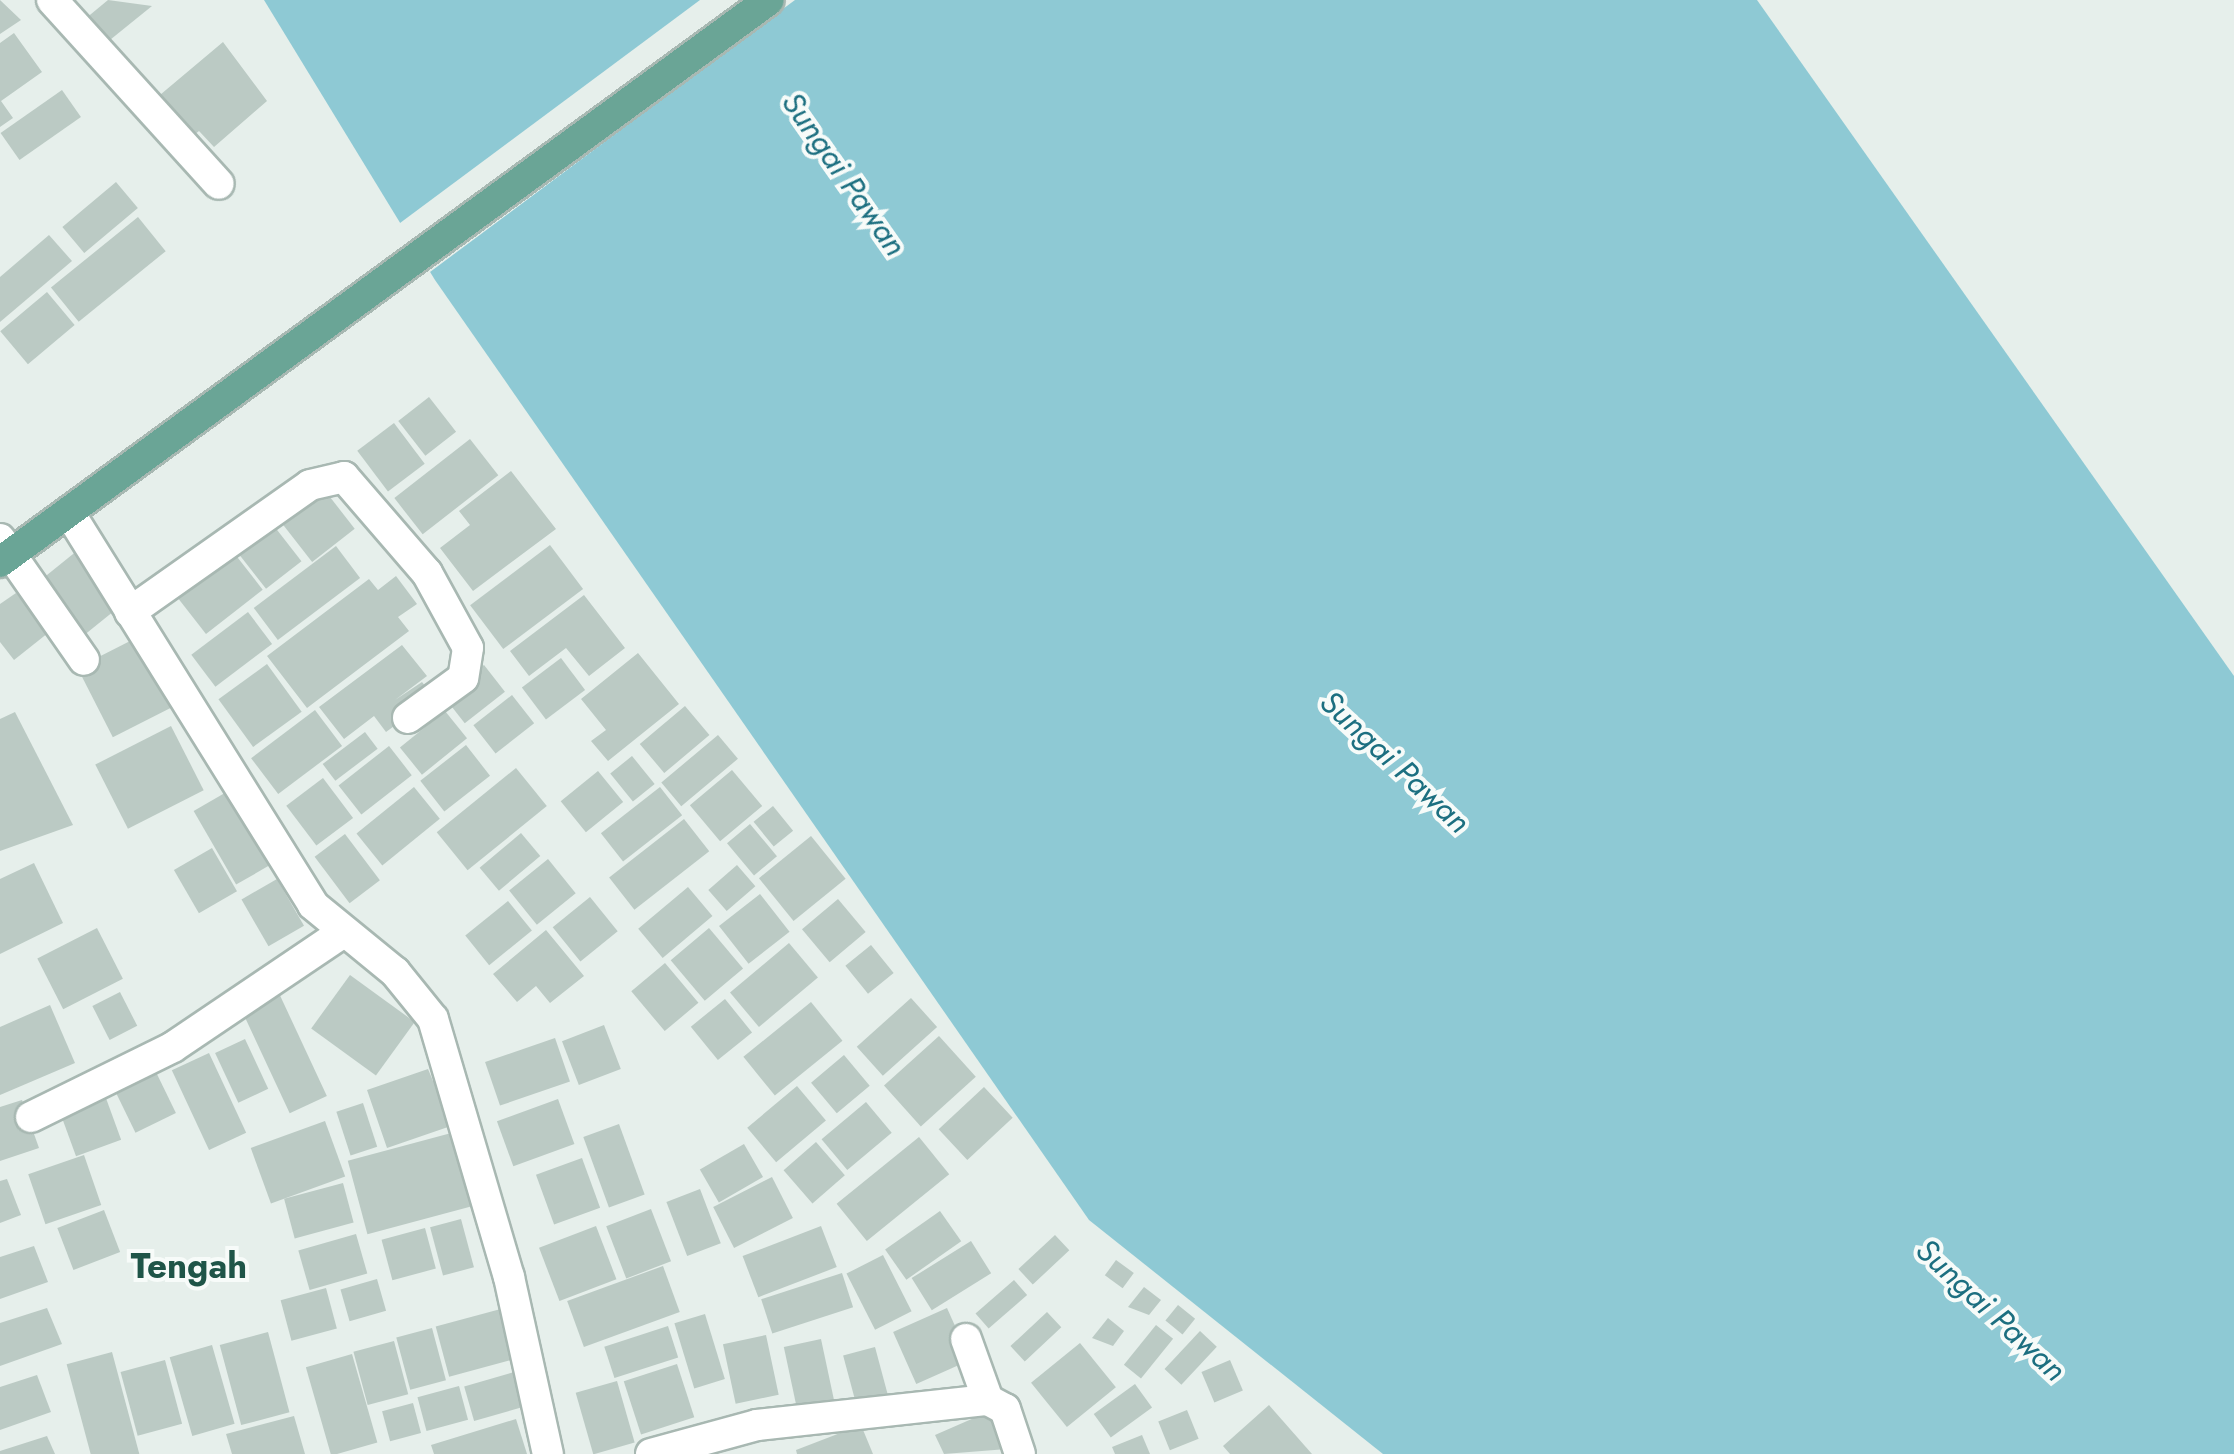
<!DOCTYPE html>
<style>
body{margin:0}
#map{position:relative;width:2234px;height:1454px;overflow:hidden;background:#e6efeb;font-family:Jost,sans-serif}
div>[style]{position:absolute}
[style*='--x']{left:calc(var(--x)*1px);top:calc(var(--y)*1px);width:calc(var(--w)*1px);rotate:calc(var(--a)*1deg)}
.water>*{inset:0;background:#8ec9d4}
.pier>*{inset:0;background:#e6efeb}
.building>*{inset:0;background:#bbcac4;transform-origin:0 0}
.roads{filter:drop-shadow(2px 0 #a8b8b2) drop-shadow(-2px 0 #a8b8b2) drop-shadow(0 2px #a8b8b2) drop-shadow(0 -2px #a8b8b2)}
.minor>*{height:30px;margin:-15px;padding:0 15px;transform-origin:15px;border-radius:15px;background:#fff}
.major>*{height:30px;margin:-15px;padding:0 15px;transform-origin:15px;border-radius:15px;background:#6aa596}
span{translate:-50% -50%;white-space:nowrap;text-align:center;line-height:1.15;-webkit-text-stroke:8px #f7fbf9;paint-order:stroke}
.water-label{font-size:32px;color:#1c6f80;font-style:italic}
.quarter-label{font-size:35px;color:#1f5548;font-weight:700}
</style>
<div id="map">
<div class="water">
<i style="clip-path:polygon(264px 0,1757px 0,2234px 676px,2234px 1454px,1383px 1454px,1089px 1220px,435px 280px)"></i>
</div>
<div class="pier">
<i style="clip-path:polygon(700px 0,795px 0,426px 275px,396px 226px)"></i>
</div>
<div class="building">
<i style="clip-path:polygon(0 0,21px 20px,0 34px)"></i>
<i style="clip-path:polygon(108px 0,152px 6px,100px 48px,79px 24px)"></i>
<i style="clip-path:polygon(14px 33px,42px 72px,1px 101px,13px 118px,0 127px,0 43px)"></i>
<i style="clip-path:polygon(223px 42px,267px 101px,214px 147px,199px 131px,188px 140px,154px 100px)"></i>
<i style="left:62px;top:90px;width:33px;height:75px;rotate:55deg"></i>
<i style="left:116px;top:182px;width:34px;height:70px;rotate:50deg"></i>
<i style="left:138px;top:217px;width:44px;height:112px;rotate:51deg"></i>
<i style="clip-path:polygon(49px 235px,72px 261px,0 322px,0 277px)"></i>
<i style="left:47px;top:292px;width:43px;height:61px;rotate:50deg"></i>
<i style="left:429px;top:397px;width:44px;height:39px;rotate:52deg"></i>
<i style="left:394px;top:423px;width:51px;height:46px;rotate:53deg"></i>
<i style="left:470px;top:439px;width:46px;height:96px;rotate:52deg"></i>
<i style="clip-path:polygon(511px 471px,556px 529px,473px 591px,440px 548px,470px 525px,459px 511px)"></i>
<i style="left:319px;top:483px;width:58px;height:54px;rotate:52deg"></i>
<i style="left:267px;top:517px;width:56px;height:45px;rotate:52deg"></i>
<i style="left:227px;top:544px;width:58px;height:72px;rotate:52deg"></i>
<i style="left:550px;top:545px;width:55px;height:100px;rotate:53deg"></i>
<i style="left:336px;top:546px;width:40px;height:103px;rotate:53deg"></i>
<i style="left:78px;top:550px;width:70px;height:51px;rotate:51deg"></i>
<i style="clip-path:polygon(396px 576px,417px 604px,398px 617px,409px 631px,307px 708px,267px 656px,369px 579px,378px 590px)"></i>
<i style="clip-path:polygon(16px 593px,48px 633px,14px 660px,0 642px,0 604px)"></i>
<i style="clip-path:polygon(584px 595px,625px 648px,589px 676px,566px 648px,529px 676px,510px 651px)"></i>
<i style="left:248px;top:612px;width:40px;height:71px;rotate:53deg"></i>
<i style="left:138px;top:637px;width:78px;height:68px;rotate:63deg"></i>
<i style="clip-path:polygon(402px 645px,427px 676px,395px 700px,422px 682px,434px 697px,386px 732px,374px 716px,344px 739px,319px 707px)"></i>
<i style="clip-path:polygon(638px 653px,679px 704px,608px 761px,591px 741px,606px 730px,581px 699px)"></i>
<i style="left:561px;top:658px;width:40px;height:49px;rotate:53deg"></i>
<i style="left:267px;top:664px;width:59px;height:60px;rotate:54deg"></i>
<i style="left:484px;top:665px;width:34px;height:51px;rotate:52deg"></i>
<i style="left:512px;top:695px;width:36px;height:49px;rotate:52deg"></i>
<i style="left:685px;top:706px;width:38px;height:59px;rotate:50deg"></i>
<i style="left:315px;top:710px;width:45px;height:80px;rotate:53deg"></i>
<i style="left:445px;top:711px;width:35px;height:58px;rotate:51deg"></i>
<i style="clip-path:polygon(15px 712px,73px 825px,0 851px,0 719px)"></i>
<i style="left:171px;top:726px;width:72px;height:85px;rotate:63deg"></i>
<i style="left:365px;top:732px;width:21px;height:53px;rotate:53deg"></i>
<i style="left:718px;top:735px;width:31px;height:74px;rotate:50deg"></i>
<i style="left:466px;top:745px;width:39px;height:58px;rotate:52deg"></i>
<i style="left:389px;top:746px;width:37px;height:64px;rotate:52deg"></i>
<i style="left:632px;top:756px;width:36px;height:28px;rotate:51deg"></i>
<i style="left:516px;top:768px;width:49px;height:102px;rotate:51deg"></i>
<i style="left:732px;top:770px;width:47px;height:55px;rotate:50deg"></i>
<i style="left:598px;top:771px;width:40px;height:48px;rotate:51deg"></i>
<i style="left:323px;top:778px;width:50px;height:46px;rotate:53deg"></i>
<i style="left:414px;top:787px;width:41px;height:74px;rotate:51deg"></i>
<i style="left:660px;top:787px;width:36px;height:75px;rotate:52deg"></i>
<i style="left:230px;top:790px;width:85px;height:42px;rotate:60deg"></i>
<i style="left:773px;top:806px;width:32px;height:25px;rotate:51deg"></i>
<i style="left:684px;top:819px;width:41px;height:95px;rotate:52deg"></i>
<i style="left:750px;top:824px;width:42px;height:30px;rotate:50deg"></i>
<i style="left:521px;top:833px;width:30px;height:54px;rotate:50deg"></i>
<i style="left:345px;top:834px;width:58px;height:38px;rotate:53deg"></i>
<i style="left:811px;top:836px;width:55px;height:67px;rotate:51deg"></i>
<i style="left:212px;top:848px;width:50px;height:44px;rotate:60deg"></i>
<i style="left:548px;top:859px;width:44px;height:50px;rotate:51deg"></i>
<i style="clip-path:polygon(34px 863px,63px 923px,0 954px,0 879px)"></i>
<i style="left:737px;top:865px;width:28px;height:38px;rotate:49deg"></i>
<i style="left:277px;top:879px;width:54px;height:41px;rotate:60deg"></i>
<i style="left:688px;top:887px;width:38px;height:65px;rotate:50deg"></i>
<i style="left:760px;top:894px;width:48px;height:52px;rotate:52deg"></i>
<i style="left:590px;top:897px;width:44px;height:48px;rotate:51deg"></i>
<i style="left:838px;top:899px;width:43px;height:47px;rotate:50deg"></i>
<i style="left:508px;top:901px;width:38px;height:55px;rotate:51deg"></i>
<i style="left:97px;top:928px;width:57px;height:67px;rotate:63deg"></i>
<i style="left:709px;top:928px;width:53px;height:50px;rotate:50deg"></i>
<i style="clip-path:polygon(546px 930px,584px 976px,550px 1003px,536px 986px,517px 1002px,493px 974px)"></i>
<i style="left:789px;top:943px;width:45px;height:77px;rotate:50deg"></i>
<i style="left:871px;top:945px;width:36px;height:33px;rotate:51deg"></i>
<i style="left:665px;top:963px;width:52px;height:44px;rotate:50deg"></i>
<i style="left:350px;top:975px;width:80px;height:66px;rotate:36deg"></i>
<i style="left:277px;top:989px;width:118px;height:41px;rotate:65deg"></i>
<i style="left:120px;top:992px;width:38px;height:31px;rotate:63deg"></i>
<i style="left:911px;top:998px;width:39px;height:73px;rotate:48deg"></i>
<i style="left:725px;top:999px;width:43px;height:44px;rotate:51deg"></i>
<i style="left:811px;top:1002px;width:50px;height:87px;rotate:51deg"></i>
<i style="clip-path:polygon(50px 1005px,75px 1063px,0 1095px,0 1027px)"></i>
<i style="left:604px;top:1025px;width:47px;height:45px;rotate:69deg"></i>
<i style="left:939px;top:1036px;width:55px;height:74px;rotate:48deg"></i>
<i style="left:555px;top:1038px;width:46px;height:74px;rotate:71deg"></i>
<i style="left:245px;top:1039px;width:55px;height:33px;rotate:65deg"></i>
<i style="left:209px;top:1053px;width:88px;height:41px;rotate:65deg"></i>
<i style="left:844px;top:1055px;width:40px;height:43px;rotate:50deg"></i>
<i style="left:154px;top:1068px;width:50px;height:45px;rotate:64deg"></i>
<i style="clip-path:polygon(428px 1069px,433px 1081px,443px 1078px,453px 1106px,442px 1111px,448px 1127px,387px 1148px,367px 1090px)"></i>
<i style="left:797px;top:1086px;width:45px;height:65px;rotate:50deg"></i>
<i style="left:984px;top:1087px;width:42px;height:62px;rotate:47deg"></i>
<i style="left:103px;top:1090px;width:53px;height:48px;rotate:70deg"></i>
<i style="left:558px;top:1099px;width:48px;height:65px;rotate:70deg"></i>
<i style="clip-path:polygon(22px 1100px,39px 1148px,0 1161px,0 1107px)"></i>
<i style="left:866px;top:1102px;width:40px;height:58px;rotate:50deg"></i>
<i style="left:363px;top:1103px;width:46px;height:28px;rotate:72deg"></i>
<i style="left:325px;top:1121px;width:59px;height:79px;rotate:70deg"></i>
<i style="left:619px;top:1124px;width:75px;height:38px;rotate:70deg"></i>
<i style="left:455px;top:1132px;width:76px;height:111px;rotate:75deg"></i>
<i style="left:919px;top:1137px;width:48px;height:106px;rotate:51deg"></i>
<i style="left:816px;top:1142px;width:44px;height:43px;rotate:49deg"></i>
<i style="left:744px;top:1144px;width:38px;height:51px;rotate:60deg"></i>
<i style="left:84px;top:1155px;width:53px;height:59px;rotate:71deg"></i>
<i style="left:582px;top:1158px;width:53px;height:49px;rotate:70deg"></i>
<i style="left:772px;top:1177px;width:46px;height:66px;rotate:63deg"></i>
<i style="clip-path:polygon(7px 1179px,21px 1215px,0 1223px,0 1181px)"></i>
<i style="left:343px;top:1183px;width:41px;height:61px;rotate:75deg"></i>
<i style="left:700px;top:1189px;width:58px;height:36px;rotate:69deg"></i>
<i style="left:651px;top:1209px;width:56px;height:48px;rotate:69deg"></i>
<i style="left:104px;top:1210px;width:45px;height:50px;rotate:69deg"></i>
<i style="left:940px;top:1211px;width:37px;height:67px;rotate:55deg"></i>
<i style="left:461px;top:1219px;width:50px;height:32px;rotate:75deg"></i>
<i style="left:596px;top:1226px;width:57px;height:61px;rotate:69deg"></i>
<i style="left:821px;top:1226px;width:44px;height:84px;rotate:69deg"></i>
<i style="left:425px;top:1228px;width:42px;height:45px;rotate:75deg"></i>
<i style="left:356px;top:1234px;width:41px;height:60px;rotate:74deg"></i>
<i style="left:1055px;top:1235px;width:21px;height:50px;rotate:47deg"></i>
<i style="left:971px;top:1241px;width:38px;height:70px;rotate:58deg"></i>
<i style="clip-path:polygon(34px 1246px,48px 1282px,0 1299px,0 1257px)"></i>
<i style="left:883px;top:1255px;width:63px;height:41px;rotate:63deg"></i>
<i style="left:1116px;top:1260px;width:22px;height:19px;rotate:36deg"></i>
<i style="left:663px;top:1266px;width:49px;height:102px;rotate:70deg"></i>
<i style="left:842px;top:1273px;width:36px;height:85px;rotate:72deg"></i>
<i style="left:377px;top:1279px;width:33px;height:38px;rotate:74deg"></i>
<i style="left:1014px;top:1280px;width:20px;height:51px;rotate:49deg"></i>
<i style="clip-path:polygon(1144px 1287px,1161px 1300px,1149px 1315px,1128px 1307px)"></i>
<i style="left:326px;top:1288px;width:42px;height:47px;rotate:75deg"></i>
<i style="left:1178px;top:1305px;width:22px;height:20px;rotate:39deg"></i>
<i style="left:512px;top:1306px;width:52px;height:79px;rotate:75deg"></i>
<i style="clip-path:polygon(47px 1308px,62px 1344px,0 1366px,0 1323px)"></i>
<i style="left:947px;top:1308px;width:57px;height:59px;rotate:66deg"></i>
<i style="left:1047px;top:1312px;width:21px;height:50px;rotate:47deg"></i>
<i style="left:705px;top:1314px;width:68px;height:32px;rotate:73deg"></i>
<i style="clip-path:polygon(1108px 1318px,1124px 1331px,1113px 1346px,1092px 1338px)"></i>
<i style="left:1156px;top:1325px;width:22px;height:51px;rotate:39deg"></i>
<i style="left:668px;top:1326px;width:33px;height:67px;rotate:72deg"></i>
<i style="left:432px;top:1328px;width:54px;height:37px;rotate:75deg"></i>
<i style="left:1200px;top:1331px;width:23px;height:52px;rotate:43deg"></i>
<i style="left:268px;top:1332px;width:83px;height:50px;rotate:75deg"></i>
<i style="left:766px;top:1335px;width:61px;height:44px;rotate:78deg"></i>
<i style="left:821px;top:1339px;width:63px;height:38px;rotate:78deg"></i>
<i style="left:394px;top:1341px;width:55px;height:42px;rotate:75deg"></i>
<i style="left:1080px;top:1343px;width:57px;height:63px;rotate:51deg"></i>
<i style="left:212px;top:1345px;width:82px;height:44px;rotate:74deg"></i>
<i style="left:875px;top:1347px;width:50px;height:33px;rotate:75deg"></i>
<i style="left:112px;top:1352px;width:106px;height:47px;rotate:75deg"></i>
<i style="left:352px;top:1354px;width:92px;height:48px;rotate:74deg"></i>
<i style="left:165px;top:1360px;width:66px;height:46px;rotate:75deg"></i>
<i style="left:1230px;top:1360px;width:33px;height:31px;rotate:67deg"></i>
<i style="left:677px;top:1364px;width:56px;height:56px;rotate:72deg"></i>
<i style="left:518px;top:1371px;width:36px;height:56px;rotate:74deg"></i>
<i style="clip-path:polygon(37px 1375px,51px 1412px,0 1430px,0 1387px)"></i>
<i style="left:617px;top:1381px;width:64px;height:43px;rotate:74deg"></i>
<i style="left:1135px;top:1384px;width:29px;height:51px;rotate:54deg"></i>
<i style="left:459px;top:1386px;width:35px;height:43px;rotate:75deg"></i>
<i style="left:413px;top:1403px;width:31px;height:32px;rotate:75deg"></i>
<i style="clip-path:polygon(1269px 1405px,1312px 1454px,1230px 1454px,1223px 1446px)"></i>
<i style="left:1187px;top:1410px;width:31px;height:31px;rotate:68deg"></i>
<i style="clip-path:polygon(990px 1411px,1007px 1449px,944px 1454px,935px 1435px)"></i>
<i style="clip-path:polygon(294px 1416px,305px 1454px,232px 1454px,226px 1434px)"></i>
<i style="clip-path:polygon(516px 1419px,527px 1454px,434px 1454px,431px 1445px)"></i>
<i style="clip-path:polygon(861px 1425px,873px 1454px,797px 1454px,796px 1450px)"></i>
<i style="clip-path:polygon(1142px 1435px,1150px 1454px,1115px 1454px,1112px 1447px)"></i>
<i style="clip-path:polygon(47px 1436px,55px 1454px,0 1454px,0 1451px)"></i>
</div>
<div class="roads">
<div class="minor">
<i style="--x:52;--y:0;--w:248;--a:47.8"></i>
<i style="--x:70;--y:514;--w:460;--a:58.1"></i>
<i style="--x:313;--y:905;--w:106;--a:39.3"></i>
<i style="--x:395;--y:972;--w:60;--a:51"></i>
<i style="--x:433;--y:1019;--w:269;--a:73.6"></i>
<i style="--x:509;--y:1277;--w:181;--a:77.6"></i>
<i style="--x:0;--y:539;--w:147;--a:55.2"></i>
<i style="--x:130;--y:612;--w:220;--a:-35.2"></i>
<i style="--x:310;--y:485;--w:35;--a:-13"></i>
<i style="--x:344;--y:477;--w:127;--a:49.2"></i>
<i style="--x:427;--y:573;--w:85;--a:61.3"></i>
<i style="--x:468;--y:648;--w:30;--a:99"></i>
<i style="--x:463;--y:678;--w:68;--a:144"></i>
<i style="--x:31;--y:1117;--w:158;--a:-26.2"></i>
<i style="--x:173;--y:1047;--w:204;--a:-34"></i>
<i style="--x:966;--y:1339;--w:65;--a:70.2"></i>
<i style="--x:651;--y:1454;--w:110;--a:-15.3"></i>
<i style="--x:757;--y:1425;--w:232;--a:-6.2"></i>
<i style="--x:988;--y:1400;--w:19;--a:28"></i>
<i style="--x:1005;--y:1409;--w:47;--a:71.6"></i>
</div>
<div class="major">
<i style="--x:0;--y:562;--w:952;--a:-36.16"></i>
</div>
</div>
<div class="water-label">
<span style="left:844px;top:174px;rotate:55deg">Sungai Pawan</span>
<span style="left:1395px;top:762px;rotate:43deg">Sungai Pawan</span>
<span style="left:1991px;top:1310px;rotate:43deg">Sungai Pawan</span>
</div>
<div class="quarter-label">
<span style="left:189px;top:1266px">Tengah</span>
</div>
</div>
